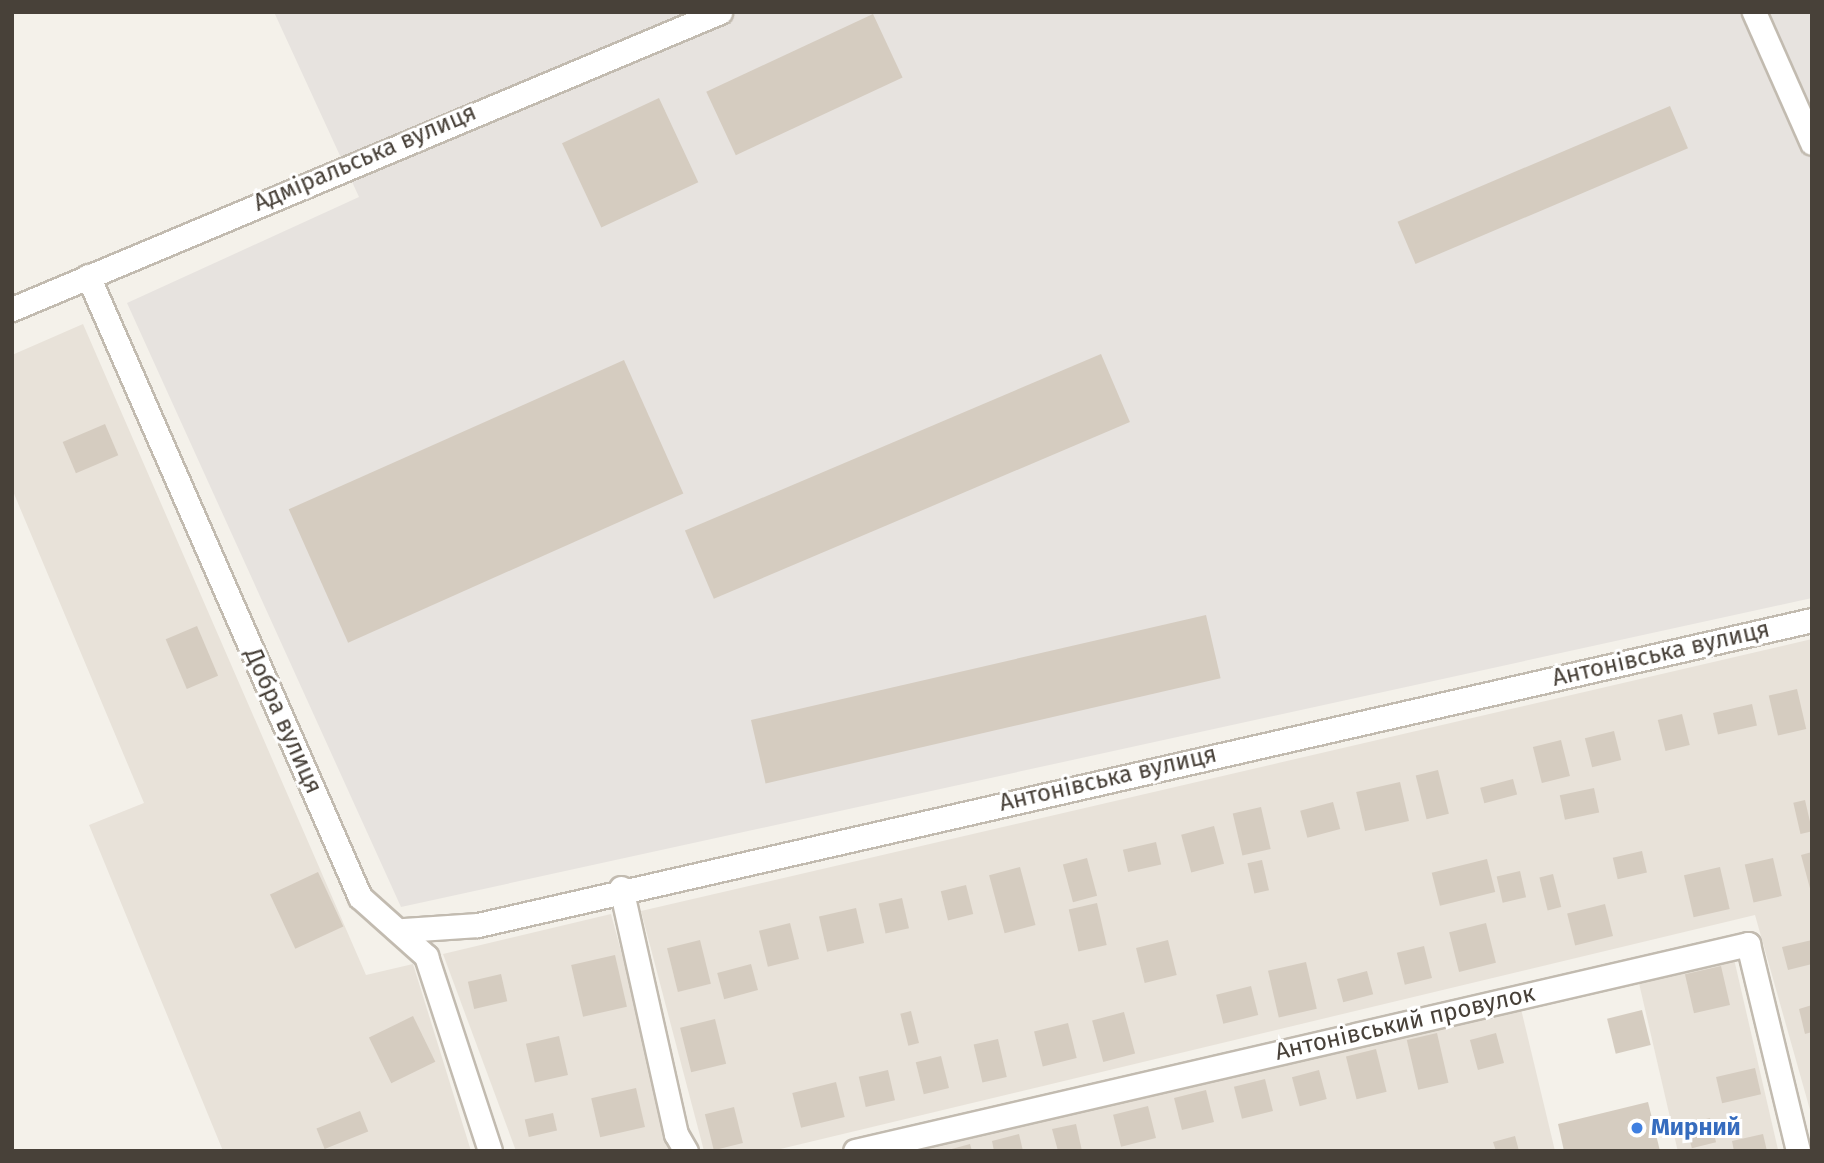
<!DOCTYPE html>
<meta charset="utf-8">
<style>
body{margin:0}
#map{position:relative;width:1824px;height:1163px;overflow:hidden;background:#f4f1ea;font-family:"Fira Sans",sans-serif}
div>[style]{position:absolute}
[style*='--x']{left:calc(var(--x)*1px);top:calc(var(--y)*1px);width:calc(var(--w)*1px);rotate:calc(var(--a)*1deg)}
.residential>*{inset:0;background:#e8e2d9;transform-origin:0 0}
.industrial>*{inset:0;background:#e7e3df}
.building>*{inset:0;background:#d5ccc0;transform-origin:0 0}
.roads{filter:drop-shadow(2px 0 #c2bbb0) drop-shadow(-2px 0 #c2bbb0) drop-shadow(0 2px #c2bbb0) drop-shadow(0 -2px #c2bbb0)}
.street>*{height:23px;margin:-11.5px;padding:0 11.5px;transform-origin:11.5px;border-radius:11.5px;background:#fff}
.dots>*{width:19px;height:19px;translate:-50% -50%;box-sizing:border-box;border:4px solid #fff;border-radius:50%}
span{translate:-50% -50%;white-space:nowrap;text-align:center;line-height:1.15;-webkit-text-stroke:6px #fff;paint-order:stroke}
.street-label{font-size:24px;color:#484139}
.shop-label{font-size:24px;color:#366cbe;font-weight:700}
.left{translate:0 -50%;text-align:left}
.frame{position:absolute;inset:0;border:14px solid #484139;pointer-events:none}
</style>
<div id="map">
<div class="residential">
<i style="clip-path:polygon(83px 324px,366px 975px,413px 964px,471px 1151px,223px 1151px,89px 825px,144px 803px,12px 489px,12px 355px)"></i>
<i style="clip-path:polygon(1812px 639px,1812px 1117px,1755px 915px,772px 1151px,704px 1151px,641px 911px)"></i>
<i style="clip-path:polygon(611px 914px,675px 1151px,516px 1151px,443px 954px)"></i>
<i style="left:1734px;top:959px;width:197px;height:98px;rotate:77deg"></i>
<i style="clip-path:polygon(1521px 1009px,1555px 1151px,914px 1151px)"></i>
</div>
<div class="industrial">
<i style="clip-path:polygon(274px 12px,1812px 12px,1812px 598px,401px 907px,127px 303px,359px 197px)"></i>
</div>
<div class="building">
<i style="left:873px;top:14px;width:70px;height:184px;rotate:65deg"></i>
<i style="left:659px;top:98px;width:93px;height:107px;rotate:65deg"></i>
<i style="left:1670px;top:106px;width:46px;height:296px;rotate:67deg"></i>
<i style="left:1101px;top:354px;width:74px;height:452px;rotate:67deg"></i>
<i style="left:624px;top:360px;width:146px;height:367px;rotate:66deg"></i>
<i style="left:105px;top:424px;width:34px;height:46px;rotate:67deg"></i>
<i style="left:1206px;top:615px;width:65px;height:467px;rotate:77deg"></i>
<i style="left:197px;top:626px;width:54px;height:34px;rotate:67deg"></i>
<i style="left:1797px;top:689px;width:41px;height:29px;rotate:77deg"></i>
<i style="left:1752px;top:704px;width:22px;height:40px;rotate:77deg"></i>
<i style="left:1682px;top:714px;width:32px;height:25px;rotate:76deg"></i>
<i style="left:1614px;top:731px;width:30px;height:30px;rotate:76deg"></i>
<i style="left:1561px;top:740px;width:37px;height:29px;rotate:76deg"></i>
<i style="left:1438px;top:770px;width:45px;height:23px;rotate:76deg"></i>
<i style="left:1513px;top:779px;width:16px;height:34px;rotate:75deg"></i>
<i style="left:1400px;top:782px;width:40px;height:45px;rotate:77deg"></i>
<i style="left:1594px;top:788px;width:25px;height:35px;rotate:78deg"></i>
<i style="left:1805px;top:800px;width:32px;height:12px;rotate:77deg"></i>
<i style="left:1333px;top:802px;width:28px;height:34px;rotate:75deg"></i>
<i style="left:1261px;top:807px;width:43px;height:29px;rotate:77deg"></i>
<i style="left:1214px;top:826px;width:39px;height:34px;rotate:75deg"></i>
<i style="left:1156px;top:842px;width:23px;height:34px;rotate:77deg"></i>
<i style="left:1642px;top:851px;width:22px;height:30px;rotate:77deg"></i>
<i style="clip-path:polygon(1812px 852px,1812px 891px,1811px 892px,1801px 855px)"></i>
<i style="left:1087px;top:858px;width:39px;height:25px;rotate:75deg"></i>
<i style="left:1773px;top:858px;width:39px;height:29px;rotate:77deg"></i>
<i style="left:1487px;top:859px;width:34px;height:57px;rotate:76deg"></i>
<i style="left:1262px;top:860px;width:31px;height:15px;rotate:77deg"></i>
<i style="left:1020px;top:867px;width:60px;height:32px;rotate:75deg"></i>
<i style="left:1720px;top:867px;width:43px;height:37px;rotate:77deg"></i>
<i style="left:1520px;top:871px;width:27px;height:24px;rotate:77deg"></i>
<i style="left:318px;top:872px;width:60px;height:53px;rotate:65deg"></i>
<i style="left:1553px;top:874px;width:34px;height:14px;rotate:76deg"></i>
<i style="left:966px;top:885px;width:30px;height:26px;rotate:76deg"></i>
<i style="left:902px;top:898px;width:31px;height:24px;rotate:77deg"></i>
<i style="left:1097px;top:903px;width:43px;height:29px;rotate:77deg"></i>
<i style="left:1605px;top:904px;width:33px;height:39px;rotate:76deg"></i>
<i style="left:856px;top:908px;width:36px;height:38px;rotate:77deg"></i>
<i style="left:790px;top:923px;width:37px;height:32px;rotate:76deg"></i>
<i style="left:1486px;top:923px;width:41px;height:38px;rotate:76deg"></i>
<i style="left:700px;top:940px;width:45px;height:34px;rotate:76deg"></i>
<i style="left:1168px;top:940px;width:36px;height:33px;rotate:76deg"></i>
<i style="clip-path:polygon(1812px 940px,1812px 964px,1788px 970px,1782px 947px)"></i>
<i style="left:1424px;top:946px;width:33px;height:28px;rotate:76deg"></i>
<i style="left:615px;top:955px;width:53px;height:45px;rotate:77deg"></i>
<i style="left:1306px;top:962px;width:48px;height:39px;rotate:77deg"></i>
<i style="left:751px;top:964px;width:27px;height:35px;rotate:75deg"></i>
<i style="left:1721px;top:966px;width:40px;height:37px;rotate:77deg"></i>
<i style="left:1367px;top:971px;width:24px;height:31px;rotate:75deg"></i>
<i style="left:501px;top:974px;width:28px;height:34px;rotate:77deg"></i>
<i style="left:1251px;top:986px;width:30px;height:36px;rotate:76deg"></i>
<i style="clip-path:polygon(1812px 1005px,1812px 1032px,1805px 1034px,1799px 1009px)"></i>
<i style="left:1642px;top:1010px;width:36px;height:36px;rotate:76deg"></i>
<i style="left:911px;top:1011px;width:33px;height:11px;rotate:76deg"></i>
<i style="left:1124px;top:1012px;width:43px;height:33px;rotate:75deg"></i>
<i style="left:413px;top:1016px;width:51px;height:49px;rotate:64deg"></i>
<i style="left:715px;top:1019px;width:46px;height:36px;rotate:76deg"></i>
<i style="left:1068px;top:1023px;width:36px;height:35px;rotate:76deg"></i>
<i style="left:1437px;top:1033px;width:51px;height:31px;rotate:77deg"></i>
<i style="left:1496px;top:1033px;width:31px;height:27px;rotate:75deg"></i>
<i style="left:559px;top:1036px;width:40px;height:34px;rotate:77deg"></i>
<i style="left:998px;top:1039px;width:39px;height:25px;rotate:77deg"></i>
<i style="left:1376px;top:1049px;width:44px;height:31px;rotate:76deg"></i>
<i style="left:941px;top:1056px;width:33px;height:26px;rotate:76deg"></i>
<i style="left:1755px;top:1068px;width:27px;height:40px;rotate:77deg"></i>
<i style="left:888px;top:1070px;width:31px;height:30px;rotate:77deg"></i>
<i style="left:1319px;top:1070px;width:30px;height:28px;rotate:75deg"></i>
<i style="left:1265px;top:1079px;width:33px;height:32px;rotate:76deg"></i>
<i style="left:836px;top:1082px;width:36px;height:45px;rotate:76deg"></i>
<i style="left:636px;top:1088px;width:40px;height:46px;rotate:77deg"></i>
<i style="left:1206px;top:1090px;width:33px;height:33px;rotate:76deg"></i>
<i style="clip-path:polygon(1648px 1102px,1660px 1151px,1564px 1151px,1558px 1124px)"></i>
<i style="left:1148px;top:1106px;width:33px;height:36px;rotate:76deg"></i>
<i style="left:734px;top:1107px;width:37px;height:30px;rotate:76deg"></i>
<i style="left:360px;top:1111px;width:22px;height:47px;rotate:68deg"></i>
<i style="left:553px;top:1113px;width:18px;height:29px;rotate:77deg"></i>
<i style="left:1710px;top:1118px;width:25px;height:25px;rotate:76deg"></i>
<i style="clip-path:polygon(1076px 1124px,1082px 1151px,1058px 1151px,1052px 1129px)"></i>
<i style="clip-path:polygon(1019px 1134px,1023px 1151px,994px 1151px,992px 1141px)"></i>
<i style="clip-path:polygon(1763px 1134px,1767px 1151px,1734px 1151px,1732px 1141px)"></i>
<i style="clip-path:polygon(1515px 1136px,1519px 1151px,1496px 1151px,1493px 1142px)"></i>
<i style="clip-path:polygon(970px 1144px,972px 1151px,948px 1151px,948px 1150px)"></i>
</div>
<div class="roads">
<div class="street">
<i style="--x:1754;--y:12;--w:143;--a:66.1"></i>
<i style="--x:88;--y:276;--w:678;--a:66.35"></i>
<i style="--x:360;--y:897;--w:89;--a:41.8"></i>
<i style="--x:426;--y:956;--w:205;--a:71.8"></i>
<i style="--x:12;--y:309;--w:768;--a:-22.76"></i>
<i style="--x:621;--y:888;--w:252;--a:77.4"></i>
<i style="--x:676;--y:1134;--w:20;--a:60"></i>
<i style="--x:404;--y:930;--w:74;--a:-3.9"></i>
<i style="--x:478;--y:925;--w:1368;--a:-12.88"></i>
<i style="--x:855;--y:1151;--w:917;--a:-13.05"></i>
<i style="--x:1748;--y:944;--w:213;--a:76.4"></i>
</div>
</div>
<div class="dots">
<i style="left:1637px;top:1128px;background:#3f7fe0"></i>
</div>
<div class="street-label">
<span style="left:365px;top:158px;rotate:-23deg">Адміральська вулиця</span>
<span style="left:1661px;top:654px;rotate:-13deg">Антонівська вулиця</span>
<span style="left:283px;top:721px;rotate:66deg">Добра вулиця</span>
<span style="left:1108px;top:779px;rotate:-13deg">Антонівська вулиця</span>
<span style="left:1405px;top:1023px;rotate:-13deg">Антонівський провулок</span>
</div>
<div class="shop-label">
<span class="left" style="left:1651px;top:1128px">Мирний</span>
</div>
<div class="frame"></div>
</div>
